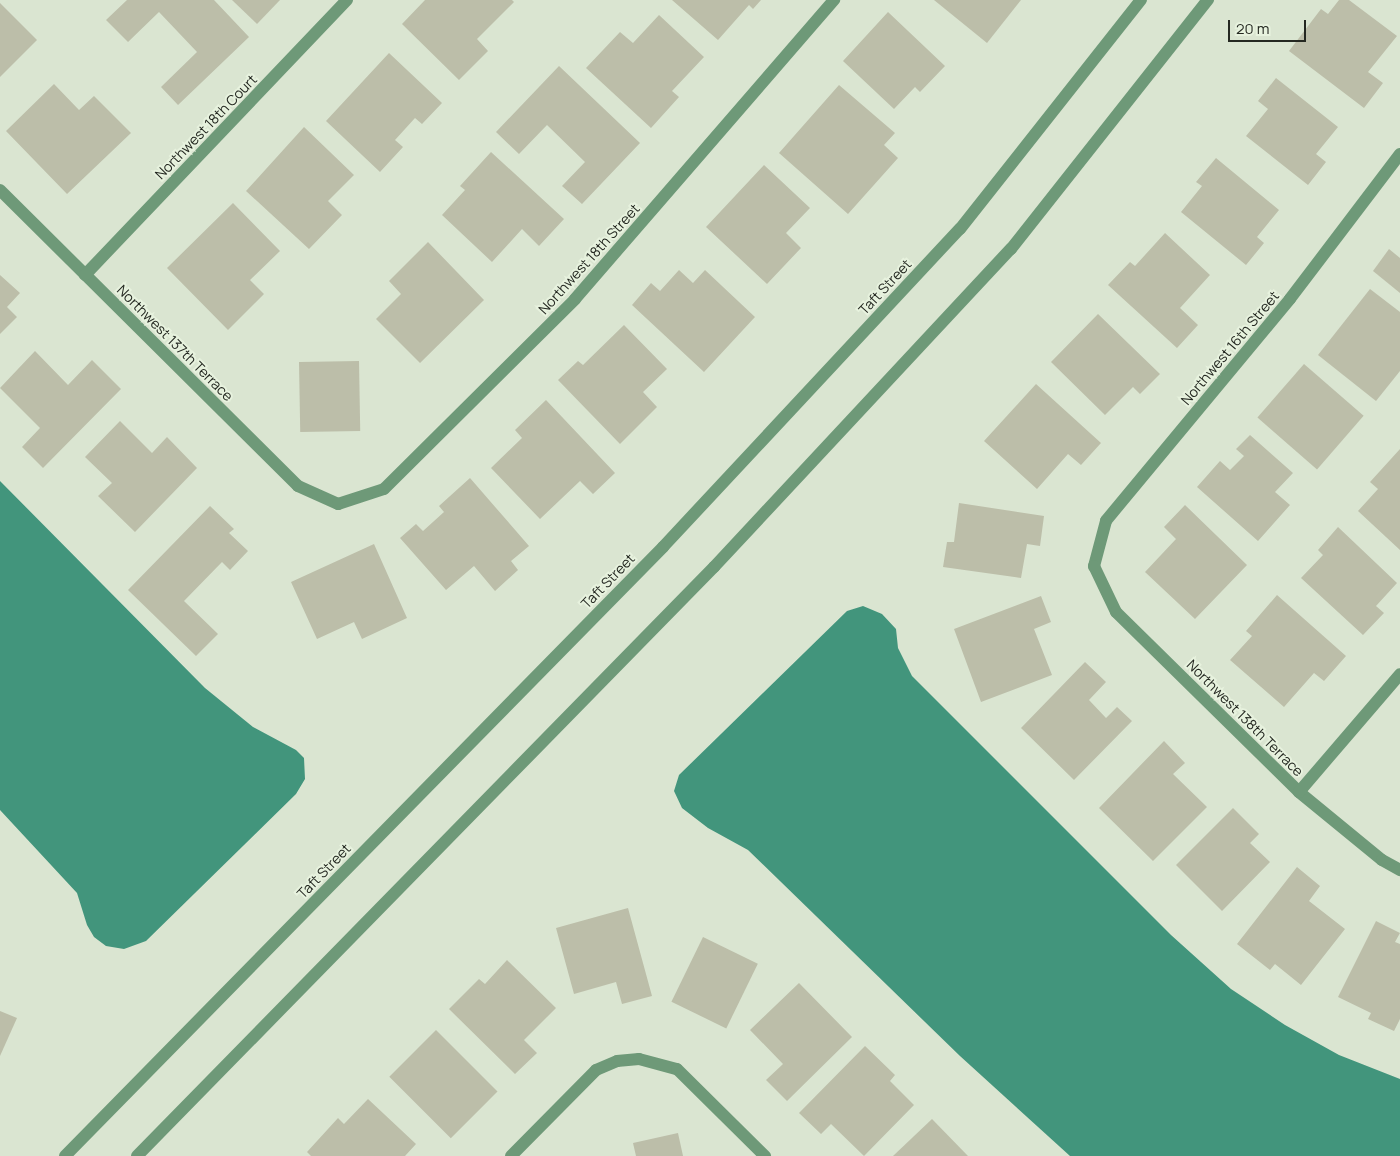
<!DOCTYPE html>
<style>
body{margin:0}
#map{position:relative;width:1400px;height:1156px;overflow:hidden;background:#dae5d1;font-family:Manrope,sans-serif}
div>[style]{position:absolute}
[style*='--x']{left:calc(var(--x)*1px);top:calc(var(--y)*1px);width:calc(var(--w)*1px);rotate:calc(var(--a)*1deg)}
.water>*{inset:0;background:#42957c}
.building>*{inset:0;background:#bcbea9;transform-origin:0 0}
.street>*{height:12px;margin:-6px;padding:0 6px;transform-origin:6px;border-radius:6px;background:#6e9978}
span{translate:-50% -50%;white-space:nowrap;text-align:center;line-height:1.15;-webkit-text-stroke:4px #e7f2de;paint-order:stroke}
.street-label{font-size:14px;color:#242821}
.scale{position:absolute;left:1228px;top:20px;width:78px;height:22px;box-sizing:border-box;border:2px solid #242821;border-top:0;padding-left:6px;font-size:15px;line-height:18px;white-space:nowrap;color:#242821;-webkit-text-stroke:4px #e7f2de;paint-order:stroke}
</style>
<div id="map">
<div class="water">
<i style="clip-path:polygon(0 481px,205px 688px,253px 727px,296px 750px,304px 758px,305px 779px,296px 794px,146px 941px,124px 949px,106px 946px,94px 937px,87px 925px,77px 893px,0 810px)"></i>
<i style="clip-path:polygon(863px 606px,882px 614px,896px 629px,898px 648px,912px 676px,1171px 935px,1231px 989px,1285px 1025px,1339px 1055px,1400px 1079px,1400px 1156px,1070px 1156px,960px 1056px,748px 850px,708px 828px,682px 808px,674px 791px,679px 775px,847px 611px)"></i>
</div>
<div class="building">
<i style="clip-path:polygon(127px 0,214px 0,249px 37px,178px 105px,161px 87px,197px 52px,159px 12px,128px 42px,106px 20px)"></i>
<i style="clip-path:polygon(232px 0,280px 0,257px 24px)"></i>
<i style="clip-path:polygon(425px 0,512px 0,514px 2px,477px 39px,488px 51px,459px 80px,402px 24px)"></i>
<i style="clip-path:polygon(672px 0,761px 0,753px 9px,749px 5px,718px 40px)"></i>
<i style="clip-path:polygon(934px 0,1021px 0,987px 43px)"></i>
<i style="clip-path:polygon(1339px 0,1349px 0,1397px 36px,1368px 72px,1383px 83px,1364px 108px,1289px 51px,1321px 9px,1328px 14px)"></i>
<i style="clip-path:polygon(0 3px,37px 40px,0 77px)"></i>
<i style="clip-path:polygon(888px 12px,945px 66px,920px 92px,915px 87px,894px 109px,843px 61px)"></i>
<i style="clip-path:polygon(659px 15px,704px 57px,672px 91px,679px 97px,651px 128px,586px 68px,620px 32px,633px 43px)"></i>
<i style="clip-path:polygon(389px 53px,442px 103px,422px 124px,415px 118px,395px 140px,403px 147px,380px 172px,326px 121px)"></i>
<i style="clip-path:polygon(559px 66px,640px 143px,582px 204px,562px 186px,585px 162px,547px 125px,519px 154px,496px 132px)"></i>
<i style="clip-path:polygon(1276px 78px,1338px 127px,1316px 154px,1326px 162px,1308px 185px,1246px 136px,1268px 109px,1258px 101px)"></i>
<i style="clip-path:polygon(54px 84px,79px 110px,94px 96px,131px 133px,67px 194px,6px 131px)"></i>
<i style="clip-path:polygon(839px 85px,895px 133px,884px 145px,898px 158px,848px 214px,779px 153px)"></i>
<i style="clip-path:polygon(304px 127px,354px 175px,328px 201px,342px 215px,309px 249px,246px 191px)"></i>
<i style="clip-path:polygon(491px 152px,564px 219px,539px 246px,522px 229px,492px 262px,442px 215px,465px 190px,460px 186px)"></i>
<i style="clip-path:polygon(1216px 158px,1279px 210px,1257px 237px,1264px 243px,1246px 265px,1181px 212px,1202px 186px,1196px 182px)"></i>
<i style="clip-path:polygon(764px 165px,810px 208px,786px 233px,801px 248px,767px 284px,706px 227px)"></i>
<i style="clip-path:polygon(233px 203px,280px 251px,250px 280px,264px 294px,228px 330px,167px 268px)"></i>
<i style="clip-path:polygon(1165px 233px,1210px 275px,1180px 308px,1198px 325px,1177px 348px,1108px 285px,1130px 262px,1135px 266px)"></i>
<i style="clip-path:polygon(428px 242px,484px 300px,420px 363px,376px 319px,401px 294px,389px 281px)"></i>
<i style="clip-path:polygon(1389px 249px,1400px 258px,1400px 293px,1373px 271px)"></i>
<i style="clip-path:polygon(679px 270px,693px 283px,705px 270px,755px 317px,704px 372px,632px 305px,651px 283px,660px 291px)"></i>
<i style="clip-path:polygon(0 275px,20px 293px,7px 307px,17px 317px,0 334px)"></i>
<i style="clip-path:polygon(1370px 289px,1400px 312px,1400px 371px,1376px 401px,1318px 355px)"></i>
<i style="clip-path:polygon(1098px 314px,1160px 374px,1140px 394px,1133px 387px,1105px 415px,1051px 362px)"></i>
<i style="clip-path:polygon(624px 325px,667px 369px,643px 392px,657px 407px,620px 444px,558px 380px,578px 361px,583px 365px)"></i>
<i style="clip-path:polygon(35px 351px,68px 385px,92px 360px,121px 389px,43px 468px,22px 447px,40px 428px,0 388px)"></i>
<i style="left:359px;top:361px;width:70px;height:60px;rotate:89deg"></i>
<i style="left:1304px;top:364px;width:79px;height:71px;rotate:41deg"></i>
<i style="clip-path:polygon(1036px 384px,1101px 443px,1081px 465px,1068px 454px,1037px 489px,984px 441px)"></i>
<i style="clip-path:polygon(546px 400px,615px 473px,593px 494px,580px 481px,540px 519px,491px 468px,522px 438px,515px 430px)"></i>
<i style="clip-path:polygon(120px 421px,152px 453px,167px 437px,197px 468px,135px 532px,98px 496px,112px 483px,85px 457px)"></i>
<i style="clip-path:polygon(1250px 435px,1293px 473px,1275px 492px,1290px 505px,1258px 541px,1197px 487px,1220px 461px,1230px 470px,1244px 456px,1236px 449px)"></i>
<i style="clip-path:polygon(1400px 449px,1400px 550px,1358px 511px,1378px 489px,1370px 482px)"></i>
<i style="clip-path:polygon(470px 478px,529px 546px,511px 561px,518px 570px,495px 591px,474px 566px,446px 590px,400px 538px,416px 524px,423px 531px,444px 512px,439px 506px)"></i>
<i style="clip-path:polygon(959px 503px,1044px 516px,1040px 546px,1027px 544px,1021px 578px,943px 567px,947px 542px,954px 542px)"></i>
<i style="clip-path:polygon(1185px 505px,1247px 565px,1195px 619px,1145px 572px,1176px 539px,1164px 527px)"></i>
<i style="clip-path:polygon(210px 506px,234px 529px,229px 533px,248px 551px,230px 570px,222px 562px,184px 601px,218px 634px,196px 656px,128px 590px)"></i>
<i style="clip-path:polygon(1338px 527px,1397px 583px,1376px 606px,1384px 613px,1363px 635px,1301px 578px,1323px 555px,1318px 550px)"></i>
<i style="clip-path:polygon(374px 544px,407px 618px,362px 639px,354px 622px,317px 639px,291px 582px)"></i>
<i style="clip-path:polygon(1277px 595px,1346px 656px,1324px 681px,1314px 673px,1284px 707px,1230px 660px,1252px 636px,1246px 631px)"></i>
<i style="clip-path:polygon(1041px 596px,1051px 622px,1034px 629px,1052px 675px,981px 702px,954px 629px)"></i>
<i style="clip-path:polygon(1085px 662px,1106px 682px,1089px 700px,1106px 718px,1117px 707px,1132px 721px,1074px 780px,1021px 728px)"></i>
<i style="clip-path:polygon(1164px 741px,1185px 763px,1173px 774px,1207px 807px,1153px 861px,1099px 808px)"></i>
<i style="clip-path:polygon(1233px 808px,1259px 834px,1250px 843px,1270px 862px,1222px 911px,1176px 865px)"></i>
<i style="clip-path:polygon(1297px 867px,1320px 886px,1309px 901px,1345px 929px,1301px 985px,1275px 964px,1270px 970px,1237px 944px)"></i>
<i style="clip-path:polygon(628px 908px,652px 996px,622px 1004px,616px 982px,574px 994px,556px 928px)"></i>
<i style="clip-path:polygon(1376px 921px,1400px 933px,1395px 942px,1400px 944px,1400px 1019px,1394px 1031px,1368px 1019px,1371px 1013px,1338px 997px)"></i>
<i style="left:703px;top:937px;width:61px;height:72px;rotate:26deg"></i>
<i style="clip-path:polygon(507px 960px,556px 1008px,524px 1040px,537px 1053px,515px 1074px,449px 1009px,479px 979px,485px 984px)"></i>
<i style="clip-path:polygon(799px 983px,852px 1037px,787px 1101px,766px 1080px,783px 1064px,750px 1030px)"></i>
<i style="clip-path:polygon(0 1011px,17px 1018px,0 1056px)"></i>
<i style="left:436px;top:1030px;width:87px;height:66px;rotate:45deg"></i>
<i style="clip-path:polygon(865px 1046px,895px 1075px,890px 1081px,914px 1105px,864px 1156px,831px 1124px,821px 1134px,799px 1113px)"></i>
<i style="clip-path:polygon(368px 1099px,416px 1144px,405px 1156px,311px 1156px,307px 1152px,338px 1118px,344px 1124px)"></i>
<i style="clip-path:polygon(932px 1119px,968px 1156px,893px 1156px)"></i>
<i style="clip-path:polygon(678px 1133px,683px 1156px,636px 1156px,633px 1143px)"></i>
</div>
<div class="street">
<i style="--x:1400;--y:154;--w:182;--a:127.2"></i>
<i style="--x:1290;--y:299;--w:288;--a:129.7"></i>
<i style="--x:1106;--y:521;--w:47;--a:104.9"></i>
<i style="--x:1094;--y:566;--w:51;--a:64.4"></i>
<i style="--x:1116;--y:612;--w:257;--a:44.5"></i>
<i style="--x:1299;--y:792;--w:107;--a:39.3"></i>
<i style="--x:1382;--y:860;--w:21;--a:29"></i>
<i style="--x:0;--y:190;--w:420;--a:44.8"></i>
<i style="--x:298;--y:486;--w:44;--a:24.2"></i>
<i style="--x:338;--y:504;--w:48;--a:-18.1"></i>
<i style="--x:384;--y:489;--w:269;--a:-44.8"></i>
<i style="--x:575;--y:299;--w:396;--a:-49.1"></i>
<i style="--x:85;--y:275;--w:380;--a:-46.4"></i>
<i style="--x:1299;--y:792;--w:155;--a:-49.4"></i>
<i style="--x:65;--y:1156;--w:854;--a:-45.52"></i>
<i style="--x:663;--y:547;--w:435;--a:-47"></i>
<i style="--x:960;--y:229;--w:292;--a:-51.7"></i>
<i style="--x:137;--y:1156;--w:825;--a:-45.59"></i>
<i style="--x:714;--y:567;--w:435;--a:-47"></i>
<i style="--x:1011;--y:249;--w:318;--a:-51.7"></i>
<i style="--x:511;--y:1156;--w:121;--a:-45.3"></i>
<i style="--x:596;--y:1070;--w:23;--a:-23"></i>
<i style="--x:617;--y:1061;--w:22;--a:-5"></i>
<i style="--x:639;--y:1059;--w:39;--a:15"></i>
<i style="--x:677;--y:1069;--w:124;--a:44.7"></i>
</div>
<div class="street-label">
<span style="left:206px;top:127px;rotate:-46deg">Northwest 18th Court</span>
<span style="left:589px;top:259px;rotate:-48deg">Northwest 18th Street</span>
<span style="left:885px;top:287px;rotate:-47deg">Taft Street</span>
<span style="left:175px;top:343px;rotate:45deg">Northwest 137th Terrace</span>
<span style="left:1230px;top:348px;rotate:-50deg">Northwest 16th Street</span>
<span style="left:608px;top:581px;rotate:-46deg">Taft Street</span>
<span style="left:1245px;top:718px;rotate:45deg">Northwest 138th Terrace</span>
<span style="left:324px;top:871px;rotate:-46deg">Taft Street</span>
</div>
<div class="scale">20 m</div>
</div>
